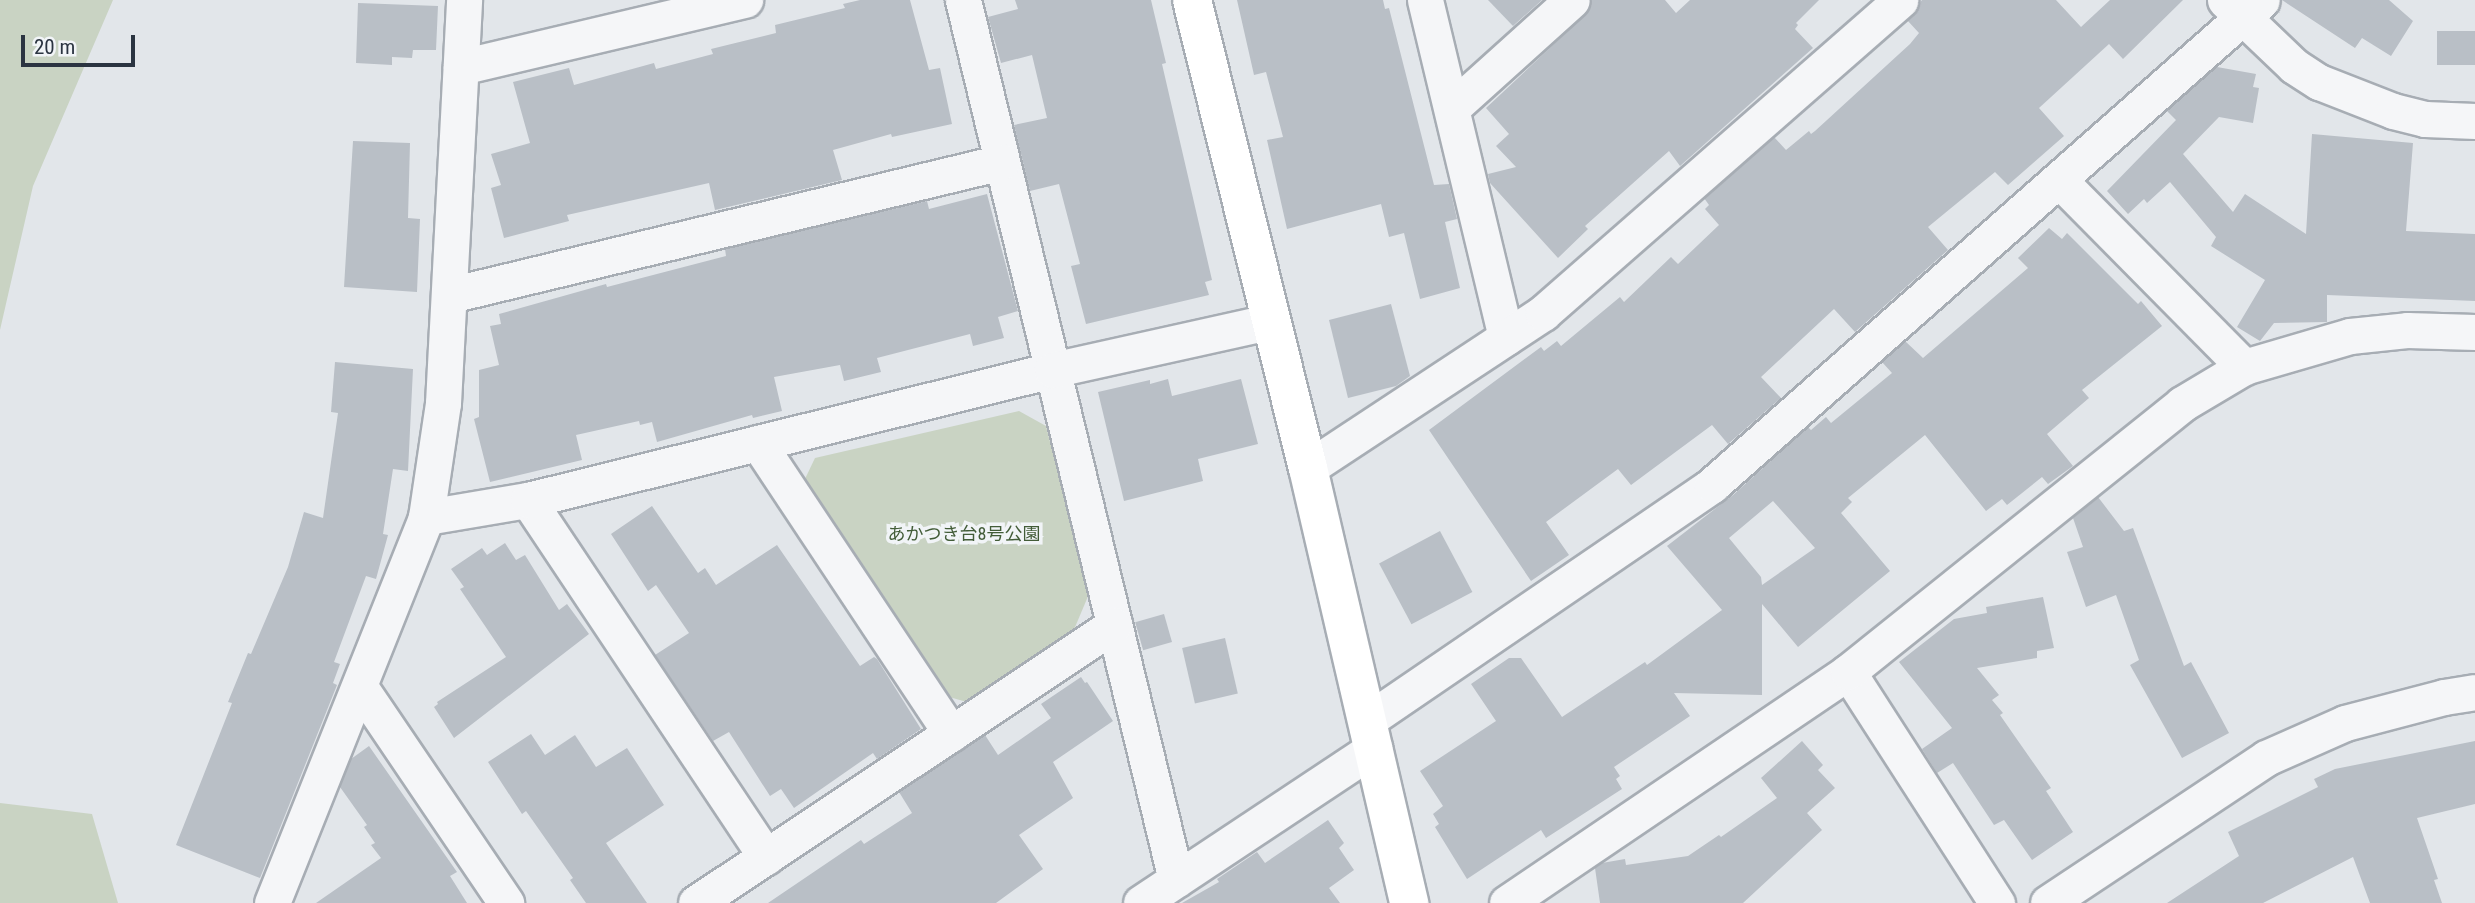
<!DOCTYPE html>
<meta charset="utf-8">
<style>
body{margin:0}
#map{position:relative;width:2475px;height:903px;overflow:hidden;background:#e2e6ea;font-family:"Roboto Condensed","Noto Sans JP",sans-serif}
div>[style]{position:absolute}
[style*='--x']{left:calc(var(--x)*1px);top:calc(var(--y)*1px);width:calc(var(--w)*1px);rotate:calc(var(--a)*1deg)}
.green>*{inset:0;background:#c9d3c3}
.building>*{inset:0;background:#b9bfc6;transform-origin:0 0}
.roads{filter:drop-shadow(2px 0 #a7adb4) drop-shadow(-2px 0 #a7adb4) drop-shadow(0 2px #a7adb4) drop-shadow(0 -2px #a7adb4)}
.street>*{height:35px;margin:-17.5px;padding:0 17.5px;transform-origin:17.5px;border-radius:17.5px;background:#f5f6f8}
.secondary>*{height:38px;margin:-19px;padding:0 19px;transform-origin:19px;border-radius:19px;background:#fff}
span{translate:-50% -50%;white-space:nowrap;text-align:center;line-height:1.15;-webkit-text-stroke:7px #f1f4f7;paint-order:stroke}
.park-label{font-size:18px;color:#425c38}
.scale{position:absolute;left:21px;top:35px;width:114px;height:32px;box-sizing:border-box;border:4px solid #2b3441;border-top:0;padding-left:9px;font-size:21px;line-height:24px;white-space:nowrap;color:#2b3441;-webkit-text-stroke:5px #f1f4f7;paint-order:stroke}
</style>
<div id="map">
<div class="green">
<i style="clip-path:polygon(0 0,113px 0,33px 186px,0 330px)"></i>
<i style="clip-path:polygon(1019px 411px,1046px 426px,1089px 594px,1070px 639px,974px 704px,942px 695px,804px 481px,815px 458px)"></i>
<i style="clip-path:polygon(0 803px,92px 814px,118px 903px,0 903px)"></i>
</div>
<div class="building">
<i style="clip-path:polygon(860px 0,910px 0,929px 70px,940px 68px,952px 124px,892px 137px,891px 134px,833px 150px,842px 180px,715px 210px,709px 183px,567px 215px,569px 221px,504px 238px,491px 188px,501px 185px,491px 154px,530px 143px,513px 82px,569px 68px,574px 85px,654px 63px,656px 69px,713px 54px,711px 49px,776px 33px,775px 25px,845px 8px,843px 4px)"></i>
<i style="clip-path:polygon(1015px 0,1151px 0,1166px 63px,1162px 64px,1212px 280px,1205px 282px,1209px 295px,1086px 324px,1071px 266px,1080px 264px,1059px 184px,1030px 191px,1014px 125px,1047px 118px,1032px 55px,1001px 63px,988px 17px,1018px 9px)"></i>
<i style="clip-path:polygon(1237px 0,1383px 0,1385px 9px,1389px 8px,1434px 185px,1449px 184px,1457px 219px,1445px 222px,1460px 288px,1420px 299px,1404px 233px,1389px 237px,1381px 204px,1287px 229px,1267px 140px,1283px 137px,1266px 72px,1254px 75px)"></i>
<i style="clip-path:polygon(1488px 0,1542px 0,1513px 26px)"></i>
<i style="clip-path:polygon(1592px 0,1665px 0,1676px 13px,1690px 0,1819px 0,1796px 23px,1798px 25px,1795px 29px,1813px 48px,1680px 166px,1669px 151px,1585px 226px,1588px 229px,1558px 258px,1490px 183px,1488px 174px,1516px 167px,1496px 146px,1509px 134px,1486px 108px,1585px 15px)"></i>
<i style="clip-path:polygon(1922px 0,2056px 0,2081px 27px,2110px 0,2183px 0,2123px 59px,2109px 44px,2039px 108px,2064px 136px,2008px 185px,1995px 172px,1928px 227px,1948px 250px,1855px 332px,1834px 309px,1761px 377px,1781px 398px,1728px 444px,1712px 425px,1631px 485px,1618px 469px,1546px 522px,1569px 555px,1531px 581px,1429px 430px,1541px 347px,1544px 351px,1557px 341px,1561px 346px,1620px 297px,1624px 302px,1671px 257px,1678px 264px,1719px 225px,1705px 209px,1709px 205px,1704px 198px,1774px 137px,1786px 150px,1809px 131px,1811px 134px,1815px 131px,1910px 44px,1919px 33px,1907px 20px)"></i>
<i style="clip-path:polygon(2282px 0,2389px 0,2413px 21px,2391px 56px,2362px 38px,2355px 48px)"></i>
<i style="clip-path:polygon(358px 3px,438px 6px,436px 50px,413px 50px,412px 58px,392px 57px,392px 65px,356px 63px)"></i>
<i style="left:2475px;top:31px;width:34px;height:38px;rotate:90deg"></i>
<i style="clip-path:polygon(2217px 67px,2256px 74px,2253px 87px,2259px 88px,2253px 123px,2219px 117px,2183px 154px,2233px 212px,2245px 194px,2306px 234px,2312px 134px,2413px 143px,2406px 231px,2475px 234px,2475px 301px,2327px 295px,2327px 322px,2274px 323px,2260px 341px,2237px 327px,2265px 280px,2211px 246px,2216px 237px,2170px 182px,2147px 203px,2144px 199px,2128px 214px,2107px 191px,2176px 120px,2167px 111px)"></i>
<i style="clip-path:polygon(353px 141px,410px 143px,408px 218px,420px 219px,417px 292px,344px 287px)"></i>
<i style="clip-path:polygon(987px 194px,1018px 311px,998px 317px,1004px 338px,973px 346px,970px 334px,877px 358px,881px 372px,844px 381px,840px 365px,774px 377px,782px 411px,753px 418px,752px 415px,657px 442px,652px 422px,640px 425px,639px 421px,576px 435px,582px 460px,490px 482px,474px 419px,479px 417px,479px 370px,499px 365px,490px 326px,501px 324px,499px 314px,606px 284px,607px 287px,726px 256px,725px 249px,927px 201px,929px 209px)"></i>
<i style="clip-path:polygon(evenodd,2049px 228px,2062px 239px,2067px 233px,2138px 304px,2141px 301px,2162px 326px,2082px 390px,2089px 398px,2047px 434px,2073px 466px,2048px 484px,2042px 477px,2007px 505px,2002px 499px,1986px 511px,1925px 435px,1848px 498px,1852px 502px,1841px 513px,1890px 571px,1798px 647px,1762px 604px,1762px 695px,1674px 693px,1690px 716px,1614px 767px,1620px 776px,1616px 779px,1622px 789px,1546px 838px,1541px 830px,1467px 879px,1435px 827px,1439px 824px,1433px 814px,1443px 806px,1420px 771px,1496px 721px,1471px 684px,1509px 658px,1521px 658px,1562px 717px,1645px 662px,1647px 665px,1722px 610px,1667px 546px,1733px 495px,1808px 427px,1811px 430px,1826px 417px,1831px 423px,1892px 373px,1882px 362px,1905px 341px,1923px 358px,2028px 268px,2018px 258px,2049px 228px,1773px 501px,1815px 548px,1762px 585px,1761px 577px,1729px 538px,1773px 501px)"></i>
<i style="clip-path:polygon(1391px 304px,1410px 376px,1396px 386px,1348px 398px,1329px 320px)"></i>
<i style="clip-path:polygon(335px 362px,413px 369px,408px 471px,393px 469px,383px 534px,388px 535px,376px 579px,366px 576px,334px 662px,340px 664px,333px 683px,337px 685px,260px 878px,176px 845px,232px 703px,228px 702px,248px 653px,251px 654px,288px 567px,304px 512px,323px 518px,338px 413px,331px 412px)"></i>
<i style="clip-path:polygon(1168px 379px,1172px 396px,1241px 379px,1258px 444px,1198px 459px,1203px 481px,1124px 501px,1098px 392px,1150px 380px,1150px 384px)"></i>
<i style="clip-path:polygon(2098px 497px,2124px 531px,2133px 528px,2184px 666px,2191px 662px,2229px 733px,2182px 758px,2130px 665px,2139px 660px,2116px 595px,2086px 607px,2067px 552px,2083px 547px,2073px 518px)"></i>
<i style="clip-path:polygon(652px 506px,698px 573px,705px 568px,716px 585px,777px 545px,860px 666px,874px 657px,877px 659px,921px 729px,877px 759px,873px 753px,794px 808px,781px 789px,770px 796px,729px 732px,713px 741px,655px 655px,689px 633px,656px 585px,648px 591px,611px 534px)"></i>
<i style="left:1440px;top:531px;width:69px;height:69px;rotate:62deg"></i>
<i style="clip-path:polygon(505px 543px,516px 560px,525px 555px,559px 610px,567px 604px,589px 634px,454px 738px,434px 707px,438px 704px,437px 702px,506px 657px,460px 589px,464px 587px,451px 569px,482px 548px,487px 555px)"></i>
<i style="clip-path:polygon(2043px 597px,2054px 648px,2037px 651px,2037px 658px,1977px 668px,1999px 695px,1992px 700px,2003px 713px,2000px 715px,2051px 788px,2046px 791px,2073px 832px,2032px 860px,2004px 820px,1994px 825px,1953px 763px,1937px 773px,1922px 749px,1952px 728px,1899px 662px,1954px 619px,1987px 613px,1986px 607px)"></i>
<i style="left:1164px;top:614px;width:29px;height:30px;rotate:74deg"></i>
<i style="left:1225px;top:638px;width:57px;height:44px;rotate:77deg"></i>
<i style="clip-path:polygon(1081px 677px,1085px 683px,1087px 682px,1113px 721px,1053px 762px,1073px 798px,1019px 835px,1043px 869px,996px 903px,768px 903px,861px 840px,864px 844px,912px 813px,899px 792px,985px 735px,998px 755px,1051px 718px,1041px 704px)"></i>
<i style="clip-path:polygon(531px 734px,545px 755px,575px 735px,596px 767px,627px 748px,664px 805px,606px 843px,647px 903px,586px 903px,570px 880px,573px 878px,526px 811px,522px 814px,488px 762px)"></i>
<i style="clip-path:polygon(1802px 741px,1823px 765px,1818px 770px,1835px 788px,1807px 813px,1822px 830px,1743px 903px,1600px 903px,1595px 868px,1602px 863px,1625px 859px,1626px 865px,1688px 856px,1719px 835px,1721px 837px,1777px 798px,1761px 778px)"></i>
<i style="clip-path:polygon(2475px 741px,2475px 804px,2417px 818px,2438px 879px,2434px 880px,2442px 903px,2370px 903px,2353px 857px,2263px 903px,2167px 903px,2239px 856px,2228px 832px,2318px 787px,2314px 779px,2335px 769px)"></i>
<i style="clip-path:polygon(369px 746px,457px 872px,450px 876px,467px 903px,316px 903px,381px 858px,371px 845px,375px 843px,364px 827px,367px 825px,340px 787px,351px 759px)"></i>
<i style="clip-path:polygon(1328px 820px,1344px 843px,1339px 848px,1354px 870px,1329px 888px,1340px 903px,1182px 903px,1219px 882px,1217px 879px,1257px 852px,1265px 863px)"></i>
</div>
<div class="roads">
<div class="street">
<i style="--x:963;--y:0;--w:905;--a:76.39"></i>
<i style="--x:1425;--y:0;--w:347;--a:76.5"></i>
<i style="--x:2225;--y:0;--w:95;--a:43.7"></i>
<i style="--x:2294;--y:66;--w:30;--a:33"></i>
<i style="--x:2319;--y:82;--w:79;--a:21.4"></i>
<i style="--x:2393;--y:111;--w:33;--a:14"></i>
<i style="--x:2425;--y:119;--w:50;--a:2.3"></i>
<i style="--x:461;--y:67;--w:292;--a:-13.3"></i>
<i style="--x:1452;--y:108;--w:161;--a:-42"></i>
<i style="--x:2060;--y:181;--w:262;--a:45.3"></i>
<i style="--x:450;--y:295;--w:568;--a:-13.55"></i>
<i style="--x:758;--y:443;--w:349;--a:56.4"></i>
<i style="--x:1308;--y:468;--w:282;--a:-33.4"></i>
<i style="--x:1543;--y:313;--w:475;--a:-41.2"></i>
<i style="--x:528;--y:500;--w:429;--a:56.3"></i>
<i style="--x:426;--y:517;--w:103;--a:-9.5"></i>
<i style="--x:528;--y:500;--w:540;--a:-13.93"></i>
<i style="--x:1052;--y:370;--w:222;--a:-12.5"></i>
<i style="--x:1848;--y:672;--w:275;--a:57.2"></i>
<i style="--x:360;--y:687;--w:261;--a:55.9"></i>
<i style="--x:1368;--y:720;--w:417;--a:-34.3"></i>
<i style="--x:1712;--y:485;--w:733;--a:-41.41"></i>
<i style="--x:272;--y:903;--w:416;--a:-68.2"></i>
<i style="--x:426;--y:517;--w:115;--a:-81.5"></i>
<i style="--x:443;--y:403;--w:404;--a:-87"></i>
<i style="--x:696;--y:903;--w:502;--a:-33.63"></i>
<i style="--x:1141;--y:903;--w:280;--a:-33.6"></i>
<i style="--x:1507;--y:903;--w:412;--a:-34.1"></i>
<i style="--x:1848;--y:672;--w:428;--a:-38.7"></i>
<i style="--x:2182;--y:404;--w:72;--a:-30.8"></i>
<i style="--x:2244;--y:367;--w:110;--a:-16.3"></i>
<i style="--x:2350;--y:336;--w:57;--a:-6"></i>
<i style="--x:2407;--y:330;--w:68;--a:1.7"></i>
<i style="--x:2048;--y:903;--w:262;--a:-33.6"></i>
<i style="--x:2266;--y:758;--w:86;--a:-23.9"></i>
<i style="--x:2345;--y:723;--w:102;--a:-14.7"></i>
<i style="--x:2444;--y:697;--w:31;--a:-9"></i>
</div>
<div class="secondary">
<i style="--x:1192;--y:0;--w:482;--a:76.1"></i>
<i style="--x:1308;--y:468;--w:447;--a:76.9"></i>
</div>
</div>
<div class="park-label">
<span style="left:964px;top:534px">あかつき台8号公園</span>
</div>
<div class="scale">20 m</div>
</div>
